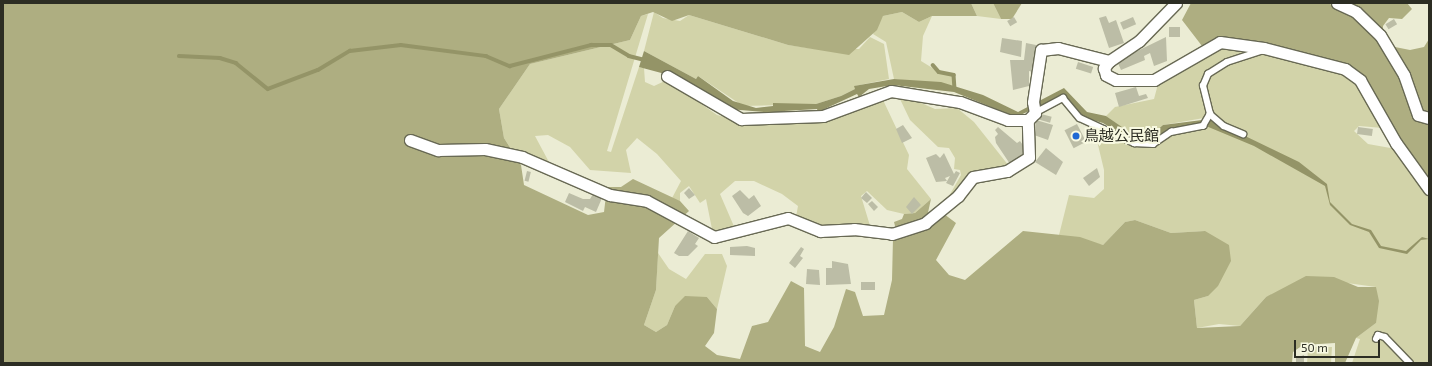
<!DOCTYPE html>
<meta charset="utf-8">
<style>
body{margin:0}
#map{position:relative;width:1432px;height:366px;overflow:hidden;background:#ebecd4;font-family:"Exo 2","Noto Sans JP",sans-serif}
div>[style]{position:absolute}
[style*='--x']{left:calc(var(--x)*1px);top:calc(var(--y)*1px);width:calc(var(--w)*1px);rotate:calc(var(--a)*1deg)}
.green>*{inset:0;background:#d2d3a9}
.forest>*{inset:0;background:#aeae81}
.water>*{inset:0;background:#949467}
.stream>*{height:3.5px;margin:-1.75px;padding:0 1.75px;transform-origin:1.75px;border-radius:1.75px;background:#949467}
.building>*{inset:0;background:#bcbda6;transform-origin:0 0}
.roads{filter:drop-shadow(1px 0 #686954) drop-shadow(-1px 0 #686954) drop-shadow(0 1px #686954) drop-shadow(0 -1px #686954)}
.service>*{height:5.5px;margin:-2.75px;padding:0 2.75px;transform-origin:2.75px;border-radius:2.75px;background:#fff}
.minor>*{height:11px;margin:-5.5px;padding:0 5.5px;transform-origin:5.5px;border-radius:5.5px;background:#fff}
.dots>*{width:11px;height:11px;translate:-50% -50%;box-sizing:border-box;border:2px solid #f8f9e1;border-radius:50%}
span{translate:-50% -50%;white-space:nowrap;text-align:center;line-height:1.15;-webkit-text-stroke:4px #f8f9e1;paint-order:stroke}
.poi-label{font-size:15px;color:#2c2d23}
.left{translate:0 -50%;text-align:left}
.frame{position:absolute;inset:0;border:4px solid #2c2d23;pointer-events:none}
.scale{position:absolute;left:1294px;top:340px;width:86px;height:18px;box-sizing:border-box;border:2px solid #2c2d23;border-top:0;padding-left:5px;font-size:12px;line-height:14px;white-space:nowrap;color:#2c2d23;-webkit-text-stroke:3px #f8f9e1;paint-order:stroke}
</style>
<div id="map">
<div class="green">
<i style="clip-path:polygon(971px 3px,993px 3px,1001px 19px,977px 16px)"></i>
<i style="clip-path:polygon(654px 12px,663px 18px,680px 21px,689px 15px,788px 45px,816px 49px,859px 49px,870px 37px,884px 44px,889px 79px,855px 86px,855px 89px,841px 96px,816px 104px,743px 106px,698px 76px,696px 79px,644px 51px)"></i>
<i style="clip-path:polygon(902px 12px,919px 22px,932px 16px,923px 36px,921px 61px,939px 72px,953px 76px,953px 86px,894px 79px,886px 42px,873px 34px,883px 16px)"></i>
<i style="clip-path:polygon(648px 14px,607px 151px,611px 152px,639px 67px,644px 68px,645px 82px,654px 86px,667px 80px,717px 115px,740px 121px,822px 120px,883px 100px,909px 155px,907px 169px,931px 199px,915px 213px,904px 214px,887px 210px,867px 191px,861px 196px,871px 229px,827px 228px,796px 217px,798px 206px,782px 194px,754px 181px,735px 181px,720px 194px,736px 231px,713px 234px,706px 199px,700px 203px,689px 186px,680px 193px,680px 201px,671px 200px,681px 181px,657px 154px,637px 138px,626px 150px,631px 173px,590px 170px,570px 147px,548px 135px,535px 136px,550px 164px,513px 152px,504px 138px,499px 109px,530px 64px,630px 40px,641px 16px)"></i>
<i style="clip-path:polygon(1216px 46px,1259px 50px,1244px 54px,1202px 81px,1208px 113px,1204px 118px,1163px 125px,1154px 134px,1146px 135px,1129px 133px,1106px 116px,1115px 107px,1154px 99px,1158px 84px)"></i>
<i style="clip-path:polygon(1262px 52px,1337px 70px,1352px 78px,1383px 128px,1359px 126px,1354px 131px,1368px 144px,1396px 149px,1429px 194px,1429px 363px,1352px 363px,1360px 339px,1356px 338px,1376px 323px,1376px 287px,1347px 283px,1266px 297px,1240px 326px,1219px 324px,1197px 328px,1194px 300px,1208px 296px,1205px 231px,1171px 233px,1135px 220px,1125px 222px,1103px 245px,1059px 235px,1069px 195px,1094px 198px,1104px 189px,1104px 170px,1093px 124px,1152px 146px,1172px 133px,1199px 131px,1213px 116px,1204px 89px,1209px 76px,1228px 63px)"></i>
<i style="clip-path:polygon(905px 96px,935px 109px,957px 108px,974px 122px,1009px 166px,989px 171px,945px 203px,961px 175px,960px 170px,954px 169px,955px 158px,949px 148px,938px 147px,910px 120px,900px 99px)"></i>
<i style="clip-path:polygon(658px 253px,669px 269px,686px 279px,705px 254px,722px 254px,727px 266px,717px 309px,707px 297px,675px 306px,667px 325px,656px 332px,644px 325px,656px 290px)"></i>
<i style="clip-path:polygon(1314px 347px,1332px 347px,1331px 363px,1307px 363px,1308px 350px)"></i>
</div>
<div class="forest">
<i style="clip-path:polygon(3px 3px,971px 3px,977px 16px,932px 16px,919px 22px,902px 12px,883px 16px,877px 30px,849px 55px,788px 45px,689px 15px,672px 21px,653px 12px,641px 16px,630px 40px,530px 64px,499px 109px,504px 138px,521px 165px,524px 185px,588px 215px,604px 212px,607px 187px,621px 187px,633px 179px,680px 201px,689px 211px,659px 238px,656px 290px,644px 325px,656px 332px,667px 325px,675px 306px,685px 296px,707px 297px,717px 309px,714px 333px,705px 346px,717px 355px,740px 359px,752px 326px,768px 322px,791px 281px,804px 288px,805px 346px,820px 352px,834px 327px,846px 289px,855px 292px,863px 316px,884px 315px,892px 280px,893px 238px,944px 214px,956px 223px,936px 260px,949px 275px,965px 280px,1023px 231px,1080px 237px,1103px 245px,1125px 222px,1135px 220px,1171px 233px,1205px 231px,1229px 245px,1231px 261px,1218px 286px,1208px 296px,1194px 300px,1197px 328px,1240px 326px,1266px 297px,1306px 276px,1334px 277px,1358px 287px,1376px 287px,1379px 301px,1376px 323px,1356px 338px,1345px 363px,1335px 363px,1335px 343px,1303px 345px,1293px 352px,1292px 363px,3px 363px)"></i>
<i style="clip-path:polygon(993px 3px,1022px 3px,1012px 19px,1001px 19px)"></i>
<i style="clip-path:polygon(1191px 3px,1328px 3px,1364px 20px,1429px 120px,1429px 183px,1356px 70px,1288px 50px,1202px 46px,1182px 20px)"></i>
<i style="clip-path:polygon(1342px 3px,1407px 3px,1412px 9px,1402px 19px,1389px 18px,1383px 26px,1383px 35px)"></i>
<i style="clip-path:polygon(1429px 39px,1429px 115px,1421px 112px,1390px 46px,1410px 50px,1424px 47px)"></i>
<i style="clip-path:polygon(931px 199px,927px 217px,899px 230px,895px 226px,894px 222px,902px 219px,904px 214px,915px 213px)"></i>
</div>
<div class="water">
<i style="clip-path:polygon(644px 51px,696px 79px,698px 76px,733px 101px,756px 108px,773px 106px,773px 103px,816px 104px,841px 96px,855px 89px,854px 86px,894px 79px,941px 82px,983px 95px,1018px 112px,1064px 88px,1087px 112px,1106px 116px,1132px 134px,1153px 134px,1163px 125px,1210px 119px,1299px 162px,1327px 184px,1330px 202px,1352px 224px,1371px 230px,1381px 246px,1406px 251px,1422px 237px,1429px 239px,1421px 240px,1407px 254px,1379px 248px,1369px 232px,1350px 225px,1330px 205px,1325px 186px,1254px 146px,1206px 126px,1178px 128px,1154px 142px,1132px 141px,1103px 123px,1082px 117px,1064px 95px,1016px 117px,954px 92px,893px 85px,869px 89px,859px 97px,857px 94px,818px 112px,817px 109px,784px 111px,775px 116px,774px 113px,729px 109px,680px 78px,639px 67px)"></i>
</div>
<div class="stream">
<i style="--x:179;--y:56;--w:41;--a:2.8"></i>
<i style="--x:220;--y:58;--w:17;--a:17"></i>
<i style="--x:236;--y:63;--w:41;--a:39.1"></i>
<i style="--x:268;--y:89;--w:53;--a:-20.8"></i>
<i style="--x:318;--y:70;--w:37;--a:-31"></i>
<i style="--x:350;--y:51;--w:51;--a:-6.7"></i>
<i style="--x:401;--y:45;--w:86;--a:7.4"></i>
<i style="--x:486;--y:56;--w:26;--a:23"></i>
<i style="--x:510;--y:66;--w:84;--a:-14.5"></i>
<i style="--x:591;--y:45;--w:20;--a:0"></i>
<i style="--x:611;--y:45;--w:21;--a:31"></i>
<i style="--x:629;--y:56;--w:16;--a:14"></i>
<i style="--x:933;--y:65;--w:9;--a:49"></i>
<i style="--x:939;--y:72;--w:15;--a:11"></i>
<i style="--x:954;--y:75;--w:14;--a:86"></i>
</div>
<div class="building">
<i style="clip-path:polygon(1106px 16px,1109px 23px,1116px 20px,1124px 43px,1109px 48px,1099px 18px)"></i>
<i style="left:1014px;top:17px;width:6px;height:8px;rotate:59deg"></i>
<i style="left:1133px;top:17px;width:8px;height:14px;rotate:67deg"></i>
<i style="left:1394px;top:19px;width:6px;height:10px;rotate:59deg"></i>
<i style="left:1169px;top:27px;width:11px;height:10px"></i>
<i style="clip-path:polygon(1166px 37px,1167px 61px,1154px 66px,1150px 53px,1144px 56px,1145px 60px,1121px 70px,1117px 61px)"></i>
<i style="clip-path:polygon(1002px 38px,1022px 41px,1021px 57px,1000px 52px)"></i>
<i style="clip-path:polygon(1026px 43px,1036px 45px,1033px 72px,1029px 71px,1029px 86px,1013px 90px,1010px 60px,1024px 60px)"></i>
<i style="left:1078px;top:62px;width:16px;height:7px;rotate:18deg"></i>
<i style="clip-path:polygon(1136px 87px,1139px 96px,1146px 94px,1148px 98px,1119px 107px,1115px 93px)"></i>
<i style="left:1041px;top:114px;width:11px;height:6px;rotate:15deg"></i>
<i style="clip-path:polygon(1036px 120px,1053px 125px,1048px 140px,1034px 135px)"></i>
<i style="left:1077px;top:124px;width:20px;height:14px;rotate:63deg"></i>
<i style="clip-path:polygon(903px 125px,912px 138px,902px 143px,896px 129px)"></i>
<i style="clip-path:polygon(998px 127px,1017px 143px,1020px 141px,1027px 151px,1010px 164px,996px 143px,995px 137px,998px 134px,995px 130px)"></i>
<i style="left:1358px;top:127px;width:15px;height:7px;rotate:8deg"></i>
<i style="clip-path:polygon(1046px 148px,1063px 162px,1056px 175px,1035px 162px)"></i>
<i style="clip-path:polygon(944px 153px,954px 174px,956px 171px,960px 173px,953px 186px,946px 183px,950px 176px,945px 178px,947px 181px,936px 182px,926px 158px,936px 154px,940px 158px)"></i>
<i style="clip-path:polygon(1097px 168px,1100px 177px,1089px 186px,1083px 178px)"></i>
<i style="left:527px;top:171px;width:4px;height:10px;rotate:14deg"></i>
<i style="clip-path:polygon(689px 188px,695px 195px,689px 199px,684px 193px)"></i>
<i style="clip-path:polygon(740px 190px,749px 199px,754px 195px,761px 206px,748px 216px,743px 213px,732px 196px)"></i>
<i style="clip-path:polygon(866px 192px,872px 198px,867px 203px,861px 198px)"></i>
<i style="clip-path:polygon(569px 193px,583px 199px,590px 199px,593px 194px,602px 198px,596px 212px,585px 207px,583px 211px,565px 202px)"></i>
<i style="clip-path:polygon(914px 197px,921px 205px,912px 214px,906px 207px)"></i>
<i style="clip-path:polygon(872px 201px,878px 207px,874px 211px,868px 204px)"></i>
<i style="clip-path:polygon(688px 231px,699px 238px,695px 244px,698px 246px,688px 256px,679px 256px,674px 253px)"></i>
<i style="clip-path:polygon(747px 246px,755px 248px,755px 256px,730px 255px,730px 247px)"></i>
<i style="clip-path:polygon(801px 247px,804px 249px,800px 256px,803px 258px,795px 268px,789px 263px)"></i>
<i style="clip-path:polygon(832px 261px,848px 264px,851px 284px,826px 285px,826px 268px,832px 268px)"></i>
<i style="clip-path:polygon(807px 269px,819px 270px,820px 285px,806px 284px)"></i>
<i style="left:875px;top:282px;width:8px;height:14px;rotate:90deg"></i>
<i style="clip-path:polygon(1304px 355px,1304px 363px,1296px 363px,1296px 358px)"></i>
</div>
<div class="roads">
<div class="service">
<i style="--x:1035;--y:113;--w:32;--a:-28"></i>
<i style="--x:1063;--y:98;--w:26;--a:50"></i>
<i style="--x:1080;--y:118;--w:60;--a:24.8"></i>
<i style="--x:1134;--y:143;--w:19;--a:3"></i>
<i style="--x:1153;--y:144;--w:22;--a:-34"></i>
<i style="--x:1171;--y:132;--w:33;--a:-11"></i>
<i style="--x:1203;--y:126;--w:14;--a:-60"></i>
<i style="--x:1210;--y:114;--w:29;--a:-104"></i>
<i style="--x:1203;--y:86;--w:13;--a:-67"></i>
<i style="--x:1208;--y:74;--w:22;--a:-32"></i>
<i style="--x:1227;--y:62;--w:36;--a:-18"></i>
<i style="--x:1210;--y:114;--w:18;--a:41"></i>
<i style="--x:1224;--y:126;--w:21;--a:23"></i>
<i style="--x:1376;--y:339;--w:4;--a:-63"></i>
<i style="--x:1378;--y:335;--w:7;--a:16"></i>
<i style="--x:1385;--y:337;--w:36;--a:46"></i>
</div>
<div class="minor">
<i style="--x:1176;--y:3;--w:53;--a:134.2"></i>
<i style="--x:1139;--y:41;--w:36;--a:146"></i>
<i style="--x:1109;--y:61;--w:9;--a:126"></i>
<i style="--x:1104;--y:68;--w:7;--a:74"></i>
<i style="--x:1106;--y:75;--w:11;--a:27"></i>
<i style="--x:1116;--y:80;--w:38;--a:0"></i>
<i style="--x:1154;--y:80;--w:76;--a:-29.9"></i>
<i style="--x:1220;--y:42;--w:44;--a:7.8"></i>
<i style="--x:1264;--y:48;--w:84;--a:14.5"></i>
<i style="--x:1345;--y:69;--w:19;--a:36"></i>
<i style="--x:1360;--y:80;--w:73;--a:60.3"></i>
<i style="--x:1396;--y:143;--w:57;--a:54.3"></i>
<i style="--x:1337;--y:3;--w:21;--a:25"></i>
<i style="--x:1356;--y:12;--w:33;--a:44"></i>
<i style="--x:1380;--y:35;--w:47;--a:59"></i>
<i style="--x:1404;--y:75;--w:42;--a:70.7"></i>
<i style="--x:1418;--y:115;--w:11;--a:15"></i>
<i style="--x:667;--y:76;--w:86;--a:30.2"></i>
<i style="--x:741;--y:119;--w:82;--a:-2.1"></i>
<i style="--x:823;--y:116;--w:72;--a:-20.2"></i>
<i style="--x:891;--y:91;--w:70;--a:9.1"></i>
<i style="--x:960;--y:102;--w:51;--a:20.6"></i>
<i style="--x:1008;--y:120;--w:20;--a:0"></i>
<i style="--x:410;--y:140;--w:30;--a:20"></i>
<i style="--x:438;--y:150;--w:47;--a:-1.2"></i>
<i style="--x:485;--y:149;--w:38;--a:12"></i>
<i style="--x:522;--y:157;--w:96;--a:23.4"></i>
<i style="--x:610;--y:195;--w:37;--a:9"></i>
<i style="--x:647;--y:201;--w:76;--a:28.2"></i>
<i style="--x:714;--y:237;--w:76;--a:-14.4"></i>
<i style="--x:788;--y:218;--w:35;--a:22"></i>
<i style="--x:820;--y:231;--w:34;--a:-3"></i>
<i style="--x:854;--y:229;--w:38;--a:7"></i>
<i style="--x:892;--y:234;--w:35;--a:-18"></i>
<i style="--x:925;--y:223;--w:43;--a:-39.3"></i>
<i style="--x:958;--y:196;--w:24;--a:-52"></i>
<i style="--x:973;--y:177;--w:35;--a:-10"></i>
<i style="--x:1007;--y:171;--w:26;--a:-32"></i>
<i style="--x:1029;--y:157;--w:37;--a:-92"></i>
<i style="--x:1028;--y:120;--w:10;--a:-45"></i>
<i style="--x:1035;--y:113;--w:11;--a:-100"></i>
<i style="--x:1033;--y:102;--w:53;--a:-81.3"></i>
<i style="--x:1041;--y:50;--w:17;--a:-7"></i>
<i style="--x:1058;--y:48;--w:53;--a:14.3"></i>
</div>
</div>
<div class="dots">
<i style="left:1076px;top:136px;background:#1f68d4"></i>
</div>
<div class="poi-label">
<span class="left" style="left:1084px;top:136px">鳥越公民館</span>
</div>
<div class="frame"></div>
<div class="scale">50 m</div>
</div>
